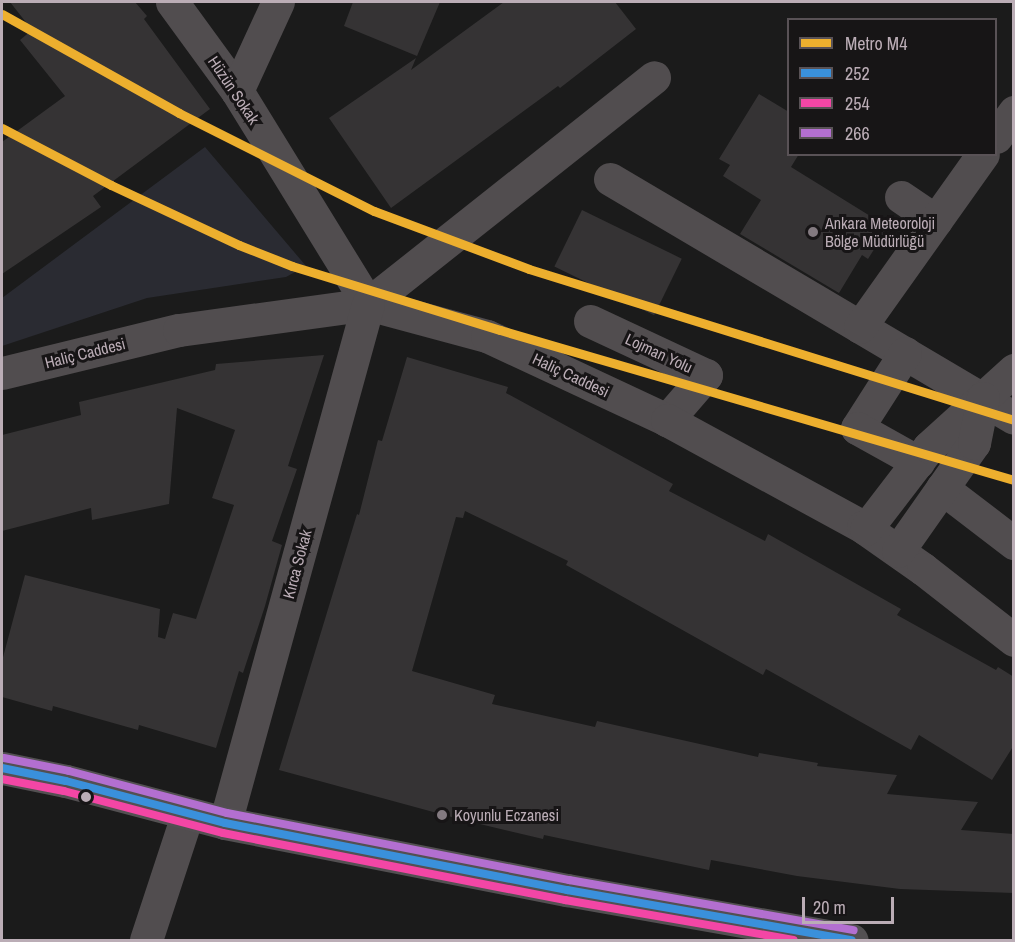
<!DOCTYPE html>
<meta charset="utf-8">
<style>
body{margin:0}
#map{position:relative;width:1015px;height:942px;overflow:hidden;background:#1b1b1b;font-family:"Archivo Narrow",sans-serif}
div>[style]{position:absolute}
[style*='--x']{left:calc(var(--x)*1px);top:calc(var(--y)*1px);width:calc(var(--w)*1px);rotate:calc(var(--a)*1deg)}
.green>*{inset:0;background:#2a2b32}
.building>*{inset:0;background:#353334;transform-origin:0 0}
.minor>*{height:33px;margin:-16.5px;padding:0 16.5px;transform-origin:16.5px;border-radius:16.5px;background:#514d4f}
.secondary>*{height:33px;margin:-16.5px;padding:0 16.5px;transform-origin:16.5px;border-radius:16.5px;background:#535052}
.bus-1>*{height:8px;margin:-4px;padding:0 4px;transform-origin:4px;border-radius:4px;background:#3a90db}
.bus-2>*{height:8px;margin:-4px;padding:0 4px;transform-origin:4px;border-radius:4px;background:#f346a5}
.bus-3>*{height:8px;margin:-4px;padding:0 4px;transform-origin:4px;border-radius:4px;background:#b36fd0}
.metro-1>*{height:9px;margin:-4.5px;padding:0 4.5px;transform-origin:4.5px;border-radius:4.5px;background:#edaf2e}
.dots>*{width:16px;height:16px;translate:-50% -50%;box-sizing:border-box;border:3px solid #171516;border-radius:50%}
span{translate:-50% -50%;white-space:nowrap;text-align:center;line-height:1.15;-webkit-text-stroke:6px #171516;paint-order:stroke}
.street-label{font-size:16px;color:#bbadb6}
.poi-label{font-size:16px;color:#bbadb6}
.left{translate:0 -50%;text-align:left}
.frame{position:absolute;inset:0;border:3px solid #bbadb6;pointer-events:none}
.legend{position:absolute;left:787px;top:18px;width:210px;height:138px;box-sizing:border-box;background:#171516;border:2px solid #595256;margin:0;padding:8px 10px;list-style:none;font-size:18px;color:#bbadb6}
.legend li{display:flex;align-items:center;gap:12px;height:30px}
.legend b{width:30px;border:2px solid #595256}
.scale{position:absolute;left:802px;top:897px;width:92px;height:27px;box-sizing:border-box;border:3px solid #bbadb6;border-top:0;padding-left:8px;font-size:18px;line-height:21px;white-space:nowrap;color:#bbadb6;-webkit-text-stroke:4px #171516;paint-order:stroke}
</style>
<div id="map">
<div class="green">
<i style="clip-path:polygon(205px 147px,306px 266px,286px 277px,147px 298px,2px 346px,2px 298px)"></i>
</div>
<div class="building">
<i style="clip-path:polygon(10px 2px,135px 2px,147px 16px,144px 19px,210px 109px,93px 196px,101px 207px,2px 274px,2px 142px,65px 96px,20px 40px,32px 30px)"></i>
<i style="clip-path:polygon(353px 2px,440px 2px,417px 56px,344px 26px)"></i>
<i style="clip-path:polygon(504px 2px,615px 2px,636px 29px,560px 88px,558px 86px,391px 208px,329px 118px,416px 58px,411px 70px)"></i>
<i style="clip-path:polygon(759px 94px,789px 112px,789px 154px,799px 154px,791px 167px,888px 227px,868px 259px,862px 255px,839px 293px,740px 234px,761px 200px,723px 176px,730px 165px,719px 159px)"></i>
<i style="left:582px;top:210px;width:111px;height:63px;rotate:26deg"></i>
<i style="clip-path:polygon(324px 355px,288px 466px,297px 469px,272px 541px,282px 545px,265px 606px,243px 673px,239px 671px,216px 748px,139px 725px,138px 730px,53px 706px,52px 711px,2px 697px,2px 661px,25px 575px,160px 609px,158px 637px,165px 639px,173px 613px,196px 619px,234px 505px,212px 498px,235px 430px,177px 408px,169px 504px,92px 520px,91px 508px,2px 531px,2px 435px,81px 415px,79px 402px,215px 370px,216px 364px)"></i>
<i style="clip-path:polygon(407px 357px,508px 387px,506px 393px,673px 484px,669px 491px,765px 541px,768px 534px,901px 609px,897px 615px,996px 670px,998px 667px,1014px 677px,1014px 745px,992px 780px,919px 735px,911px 750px,766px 669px,763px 675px,566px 565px,568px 561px,465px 511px,463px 518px,456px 517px,412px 671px,495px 695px,492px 704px,595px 727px,597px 721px,758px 757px,759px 753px,818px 763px,817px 766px,897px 775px,887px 794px,978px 802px,961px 830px,1014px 834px,1014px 893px,900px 889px,797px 876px,711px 860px,709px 870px,544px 835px,543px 839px,459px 819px,279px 770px,357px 514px,359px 515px,378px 440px,382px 441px)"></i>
</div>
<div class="minor">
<i style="--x:172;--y:2;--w:110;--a:53.9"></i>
<i style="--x:237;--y:91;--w:250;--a:58.4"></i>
<i style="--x:237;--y:91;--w:98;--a:-65.3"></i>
<i style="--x:996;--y:137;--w:31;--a:-54"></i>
<i style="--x:610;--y:179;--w:469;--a:30.6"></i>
<i style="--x:901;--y:197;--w:42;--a:34.4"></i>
<i style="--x:368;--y:304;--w:365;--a:-38.4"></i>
<i style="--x:590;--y:321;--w:128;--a:25"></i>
<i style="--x:706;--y:375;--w:60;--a:130.9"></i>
<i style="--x:860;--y:327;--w:212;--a:-54.6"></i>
<i style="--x:905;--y:353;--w:89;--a:122.6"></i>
<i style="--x:857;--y:428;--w:70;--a:29.1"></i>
<i style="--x:2;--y:373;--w:182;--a:-13.7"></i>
<i style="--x:179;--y:330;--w:191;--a:-7.8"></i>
<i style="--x:368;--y:304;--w:123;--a:15.1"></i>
<i style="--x:487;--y:336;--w:199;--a:25"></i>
<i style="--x:667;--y:420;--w:223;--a:28.6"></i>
<i style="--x:863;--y:527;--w:73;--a:35"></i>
<i style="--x:923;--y:569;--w:115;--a:38"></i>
<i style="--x:942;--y:488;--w:91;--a:37.4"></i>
<i style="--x:866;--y:529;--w:103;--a:-52.5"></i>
<i style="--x:929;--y:447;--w:115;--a:-42.2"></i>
<i style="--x:898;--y:551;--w:132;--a:-54.9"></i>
<i style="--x:974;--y:443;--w:46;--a:-78.7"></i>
<i style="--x:225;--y:823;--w:538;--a:-74.6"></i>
<i style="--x:146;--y:940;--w:132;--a:-71.8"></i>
</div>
<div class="secondary">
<i style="--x:2;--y:768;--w:65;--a:11.5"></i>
<i style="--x:66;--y:781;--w:164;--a:14.8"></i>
<i style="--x:225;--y:823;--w:349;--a:11.1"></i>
<i style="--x:567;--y:890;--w:289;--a:10"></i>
</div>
<div class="bus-1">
<i style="--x:2;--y:768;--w:65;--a:11.5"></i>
<i style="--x:66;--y:781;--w:164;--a:14.8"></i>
<i style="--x:225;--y:823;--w:349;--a:11.1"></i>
<i style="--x:567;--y:890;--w:289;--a:10"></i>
</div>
<div class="bus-2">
<i style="--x:2;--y:779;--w:63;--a:11"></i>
<i style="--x:64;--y:791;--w:164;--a:14.8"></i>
<i style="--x:223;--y:833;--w:349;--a:11.1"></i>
<i style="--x:565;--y:900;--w:232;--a:9.9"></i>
</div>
<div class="bus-3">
<i style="--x:4;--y:758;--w:66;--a:11.3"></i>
<i style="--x:69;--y:771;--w:163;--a:14.9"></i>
<i style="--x:227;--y:813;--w:349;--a:11.1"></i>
<i style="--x:569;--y:880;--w:289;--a:10"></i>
</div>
<div class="metro-1">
<i style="--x:2;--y:14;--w:203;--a:29.2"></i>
<i style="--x:179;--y:113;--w:218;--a:26.7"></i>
<i style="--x:374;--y:211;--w:165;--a:20.5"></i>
<i style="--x:529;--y:269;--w:508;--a:17.29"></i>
<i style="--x:2;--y:128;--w:123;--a:27.6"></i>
<i style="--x:111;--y:185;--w:141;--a:25.1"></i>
<i style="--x:239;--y:245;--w:57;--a:21.6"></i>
<i style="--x:292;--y:266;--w:218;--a:17.1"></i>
<i style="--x:500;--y:330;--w:535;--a:16.27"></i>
</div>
<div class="dots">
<i style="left:813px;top:232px;background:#837a80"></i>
<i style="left:86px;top:797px;background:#bbadb6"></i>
<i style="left:442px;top:815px;background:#837a80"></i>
</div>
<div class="street-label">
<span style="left:234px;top:90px;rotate:56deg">Hüzün Sokak</span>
<span style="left:85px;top:353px;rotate:-14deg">Haliç Caddesi</span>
<span style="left:659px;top:353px;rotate:25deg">Lojman Yolu</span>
<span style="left:571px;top:375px;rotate:25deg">Haliç Caddesi</span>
<span style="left:297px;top:564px;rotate:-75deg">Kırca Sokak</span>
</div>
<div class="poi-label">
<span class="left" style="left:825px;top:232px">Ankara Meteoroloji<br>Bölge Müdürlüğü</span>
<span class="left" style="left:454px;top:815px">Koyunlu Eczanesi</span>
</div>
<div class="frame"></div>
<ul class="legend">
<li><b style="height:8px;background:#edaf2e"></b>Metro M4</li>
<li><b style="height:8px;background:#3a90db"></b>252</li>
<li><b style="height:8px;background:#f346a5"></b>254</li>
<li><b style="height:8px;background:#b36fd0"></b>266</li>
</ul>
<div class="scale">20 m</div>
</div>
